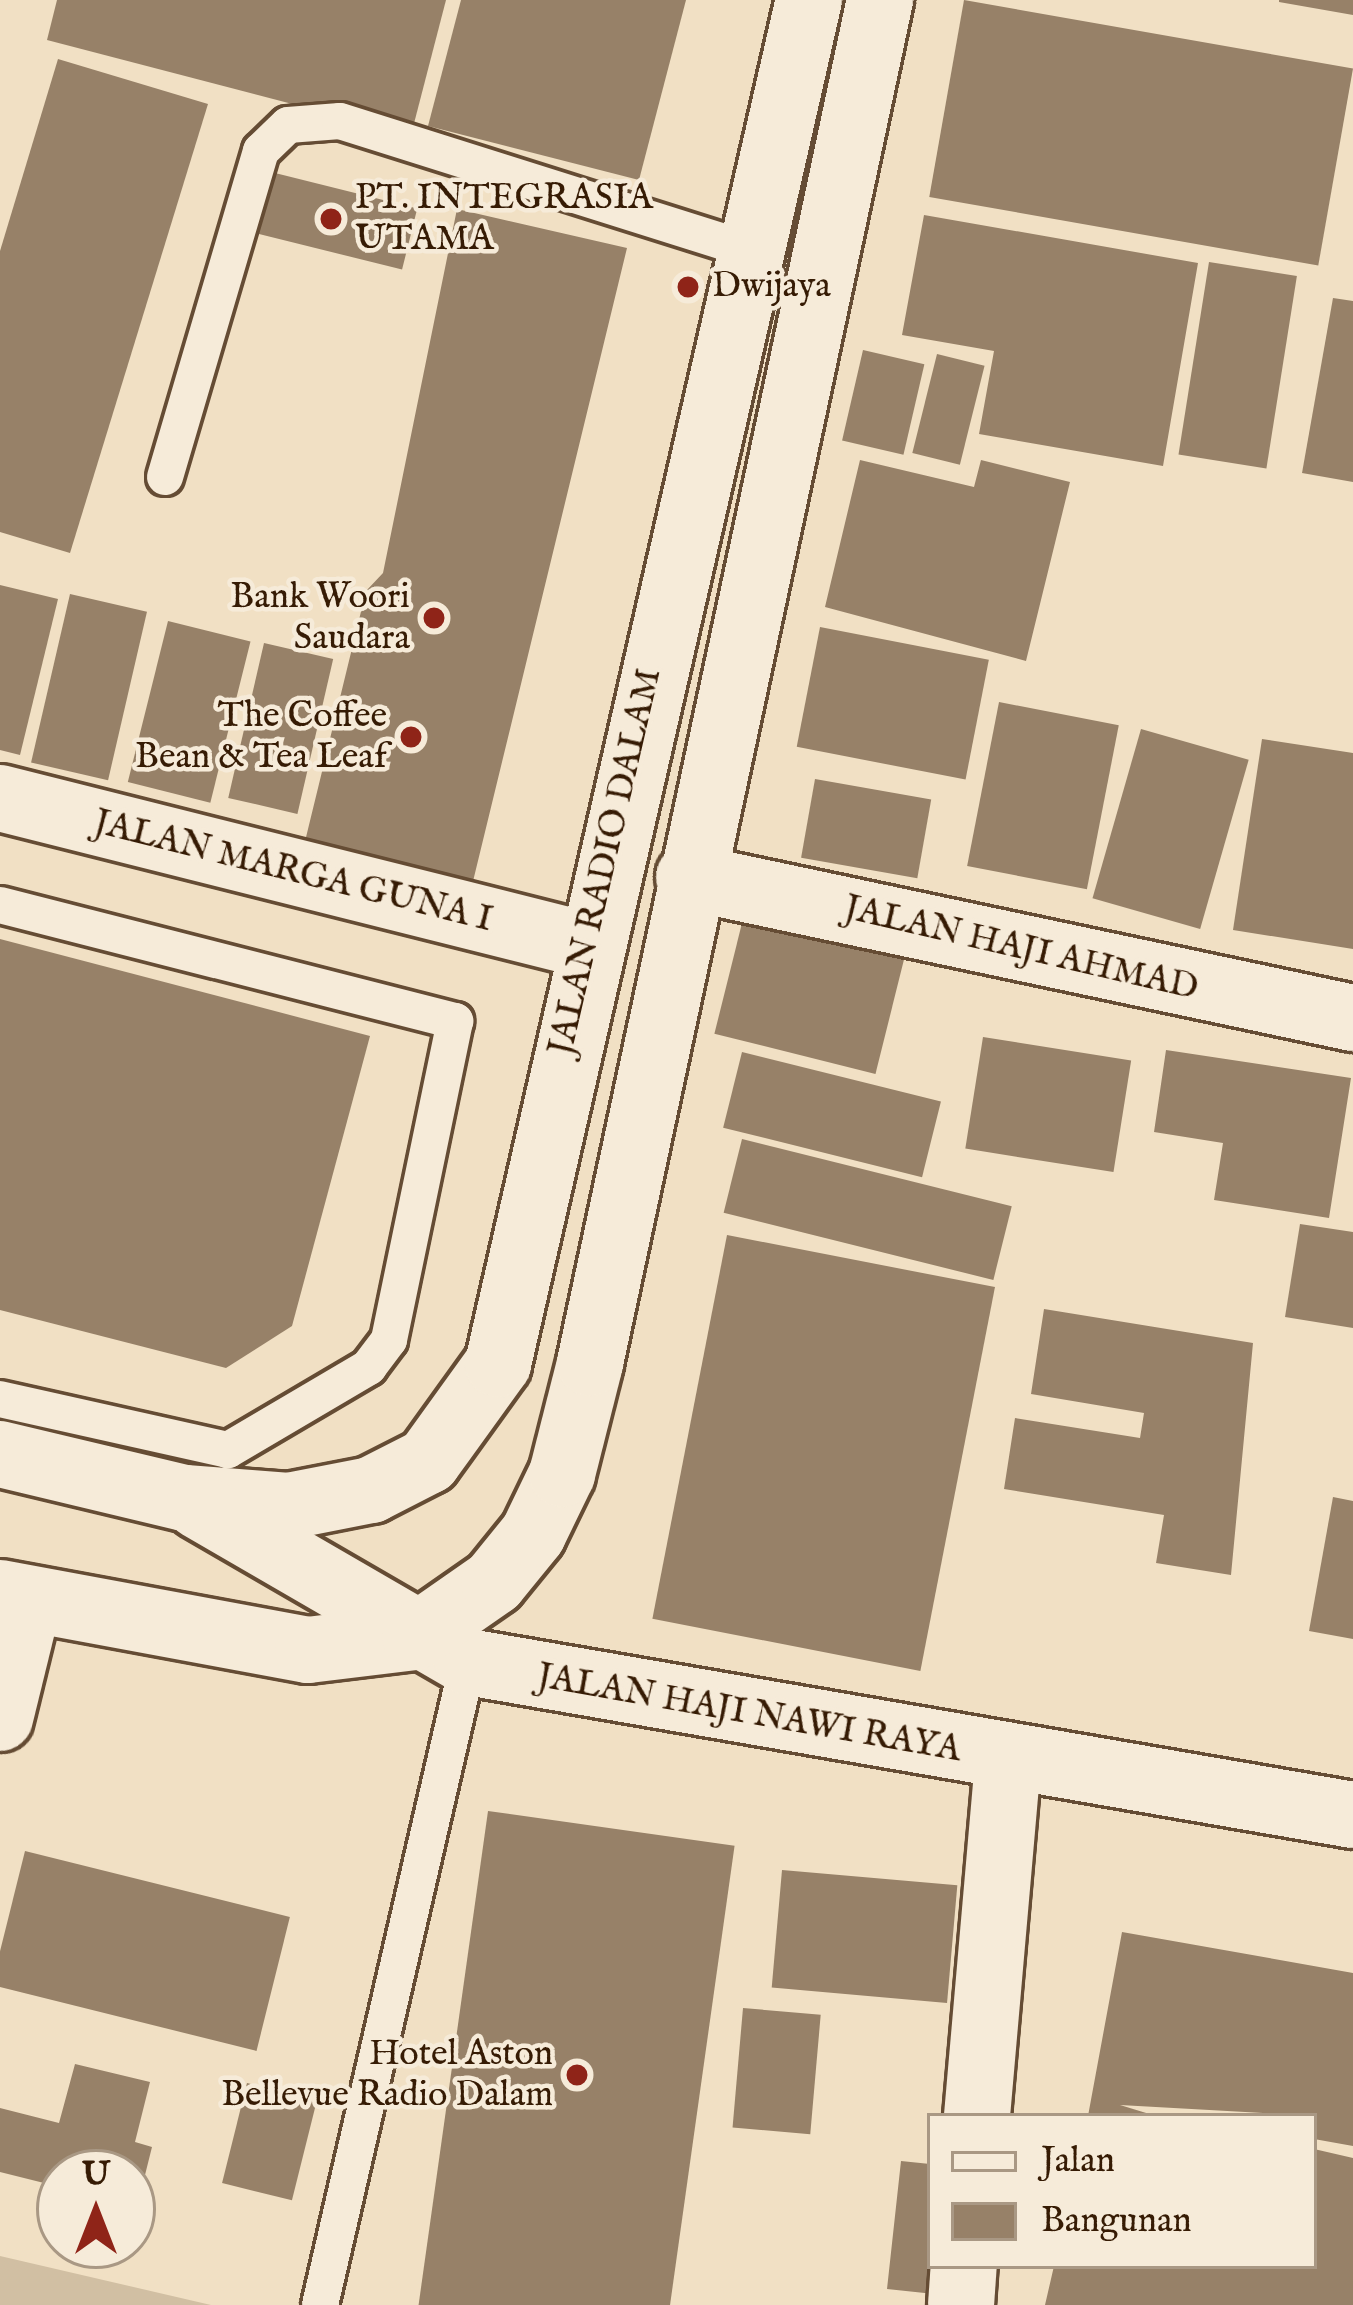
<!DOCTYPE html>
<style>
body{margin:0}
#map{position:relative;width:1353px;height:2305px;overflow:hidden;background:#f1e0c4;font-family:"IM FELL English",serif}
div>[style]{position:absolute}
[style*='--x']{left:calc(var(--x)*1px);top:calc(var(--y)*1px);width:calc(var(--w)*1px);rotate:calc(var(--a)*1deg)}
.green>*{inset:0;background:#d1bfa3}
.building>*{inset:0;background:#978168;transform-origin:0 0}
.roads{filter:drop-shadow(3px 0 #654c34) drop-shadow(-3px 0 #654c34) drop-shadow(0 3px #654c34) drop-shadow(0 -3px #654c34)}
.lane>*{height:36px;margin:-18px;padding:0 18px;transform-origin:18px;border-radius:18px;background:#f6ebd9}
.street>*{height:66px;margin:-33px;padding:0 33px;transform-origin:33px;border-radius:33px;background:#f6ebd9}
.secondary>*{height:66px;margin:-33px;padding:0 33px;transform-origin:33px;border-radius:33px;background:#f6ebd9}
.dots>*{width:33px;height:33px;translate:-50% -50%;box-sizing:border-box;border:6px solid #f6ebd9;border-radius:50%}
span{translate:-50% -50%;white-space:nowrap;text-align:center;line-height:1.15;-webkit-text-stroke:9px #f6ebd9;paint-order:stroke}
.poi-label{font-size:36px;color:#361b04}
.left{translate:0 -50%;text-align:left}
.right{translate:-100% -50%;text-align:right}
.street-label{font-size:36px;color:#361b04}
.legend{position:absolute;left:927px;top:2113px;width:390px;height:156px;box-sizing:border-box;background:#f6ebd9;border:3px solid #a99884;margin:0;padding:15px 21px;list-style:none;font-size:36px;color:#361b04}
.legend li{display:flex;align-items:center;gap:24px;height:60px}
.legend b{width:60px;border:3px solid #a99884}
.north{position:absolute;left:36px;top:2149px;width:120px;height:120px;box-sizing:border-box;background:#f6ebd9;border:3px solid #a99884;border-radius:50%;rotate:0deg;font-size:33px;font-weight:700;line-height:48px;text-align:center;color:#361b04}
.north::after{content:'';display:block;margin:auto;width:42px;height:54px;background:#8f2418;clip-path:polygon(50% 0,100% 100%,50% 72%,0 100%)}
</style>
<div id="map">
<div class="green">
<i style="clip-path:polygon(0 2256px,211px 2305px,0 2305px)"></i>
</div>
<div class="building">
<i style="clip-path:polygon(57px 0,446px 0,411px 135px,47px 40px)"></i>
<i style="clip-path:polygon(461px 0,686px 0,639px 180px,428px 126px)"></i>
<i style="left:964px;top:0;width:395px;height:200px;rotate:10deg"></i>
<i style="clip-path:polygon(1279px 0,1353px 0,1353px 15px,1279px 2px)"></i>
<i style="clip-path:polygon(58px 59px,208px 104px,70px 553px,0 532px,0 251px)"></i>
<i style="left:263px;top:170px;width:159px;height:63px;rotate:14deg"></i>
<i style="clip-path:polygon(457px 209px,627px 248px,467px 906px,299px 866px,366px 591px,383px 573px)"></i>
<i style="clip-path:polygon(924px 215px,1198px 263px,1163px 466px,979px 434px,994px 351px,902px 335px)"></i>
<i style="left:1209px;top:262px;width:89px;height:195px;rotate:9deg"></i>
<i style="clip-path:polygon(1333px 298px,1353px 301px,1353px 482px,1302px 473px)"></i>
<i style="left:863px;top:350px;width:63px;height:93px;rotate:13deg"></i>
<i style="left:937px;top:354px;width:49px;height:102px;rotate:14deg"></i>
<i style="clip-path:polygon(860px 460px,974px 487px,981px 460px,1070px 482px,1026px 661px,825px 607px)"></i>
<i style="clip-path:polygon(0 585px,58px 599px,20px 755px,0 750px)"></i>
<i style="left:70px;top:594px;width:79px;height:173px;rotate:13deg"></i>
<i style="left:168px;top:621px;width:85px;height:166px;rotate:14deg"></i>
<i style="left:820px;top:627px;width:172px;height:122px;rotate:11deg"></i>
<i style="left:264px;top:643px;width:71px;height:159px;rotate:13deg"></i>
<i style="left:999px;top:702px;width:122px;height:167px;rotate:11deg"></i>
<i style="left:1141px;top:729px;width:112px;height:176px;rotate:16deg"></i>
<i style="clip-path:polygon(1262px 739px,1353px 753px,1353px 949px,1233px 930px)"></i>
<i style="left:815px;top:779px;width:118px;height:80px;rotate:10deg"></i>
<i style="left:749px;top:895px;width:166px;height:143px;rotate:14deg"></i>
<i style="clip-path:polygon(0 939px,370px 1036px,292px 1326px,226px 1368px,0 1310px)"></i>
<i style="left:983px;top:1037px;width:150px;height:113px;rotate:9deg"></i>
<i style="clip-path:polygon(1166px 1050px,1351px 1078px,1329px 1218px,1214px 1200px,1223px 1143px,1154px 1132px)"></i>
<i style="left:742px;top:1052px;width:205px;height:78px;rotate:14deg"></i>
<i style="left:742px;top:1139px;width:278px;height:76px;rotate:14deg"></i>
<i style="clip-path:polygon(1300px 1224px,1353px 1232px,1353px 1328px,1285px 1317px)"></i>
<i style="left:727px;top:1235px;width:273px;height:391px;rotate:11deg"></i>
<i style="clip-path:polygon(1044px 1309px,1253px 1343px,1231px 1575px,1156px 1563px,1164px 1515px,1004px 1489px,1015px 1418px,1140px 1438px,1144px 1413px,1031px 1394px)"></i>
<i style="clip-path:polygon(1333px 1497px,1353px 1501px,1353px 1639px,1309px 1631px)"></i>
<i style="left:488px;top:1811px;width:249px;height:499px;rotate:8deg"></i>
<i style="left:25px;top:1851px;width:273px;height:138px;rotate:14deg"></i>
<i style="left:782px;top:1870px;width:176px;height:118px;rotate:5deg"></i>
<i style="clip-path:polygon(1122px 1932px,1353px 1973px,1353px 2146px,1314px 2139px,1314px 2116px,1120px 2105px,1156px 2116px,1088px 2116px)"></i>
<i style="left:743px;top:2008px;width:78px;height:120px;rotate:5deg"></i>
<i style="clip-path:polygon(75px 2064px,150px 2082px,135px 2142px,152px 2147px,137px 2207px,132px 2173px,60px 2173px,60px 2187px,0 2172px,0 2108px,59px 2123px)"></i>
<i style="left:247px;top:2083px;width:72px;height:103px;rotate:14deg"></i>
<i style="clip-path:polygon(1314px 2149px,1353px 2158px,1353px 2305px,1045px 2305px,1054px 2266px,1314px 2266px)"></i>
<i style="clip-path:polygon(901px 2161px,930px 2164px,930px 2266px,956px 2266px,953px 2296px,887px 2289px)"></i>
</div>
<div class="roads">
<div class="lane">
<i style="--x:165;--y:477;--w:340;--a:-73.6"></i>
<i style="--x:261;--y:151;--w:37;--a:-44"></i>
<i style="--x:288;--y:125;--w:52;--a:-4.4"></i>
<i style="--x:340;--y:121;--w:432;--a:17.5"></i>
<i style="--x:0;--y:905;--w:470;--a:14.3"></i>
<i style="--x:455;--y:1021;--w:326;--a:101.7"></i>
<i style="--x:389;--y:1340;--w:34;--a:127"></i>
<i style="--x:369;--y:1367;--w:164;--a:149.5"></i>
<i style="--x:228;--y:1450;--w:234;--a:-167.4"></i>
<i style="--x:320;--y:2305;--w:660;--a:-77.04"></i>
</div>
<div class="street">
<i style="--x:0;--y:798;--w:604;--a:14.08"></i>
<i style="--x:689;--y:877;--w:679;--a:11.99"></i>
<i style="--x:0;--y:1718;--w:122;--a:-76.2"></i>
<i style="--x:977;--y:2116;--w:355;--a:-85"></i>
<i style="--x:961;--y:2305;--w:39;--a:-86"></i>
</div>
<div class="secondary">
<i style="--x:0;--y:1454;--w:190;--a:13.4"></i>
<i style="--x:185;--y:1498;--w:104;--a:4.4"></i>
<i style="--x:289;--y:1506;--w:84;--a:-11"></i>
<i style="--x:371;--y:1490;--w:64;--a:-27"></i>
<i style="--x:428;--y:1461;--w:120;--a:-54.2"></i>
<i style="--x:498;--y:1364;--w:1399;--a:-77.16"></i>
<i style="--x:199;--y:1506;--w:311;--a:30.1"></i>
<i style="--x:468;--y:1662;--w:898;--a:9.81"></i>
<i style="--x:0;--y:1593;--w:313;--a:10.5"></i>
<i style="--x:308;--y:1650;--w:108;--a:-6.9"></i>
<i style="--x:415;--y:1637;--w:96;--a:-34.8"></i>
<i style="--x:494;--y:1582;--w:62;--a:-50.9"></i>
<i style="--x:533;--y:1534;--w:67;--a:-64.2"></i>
<i style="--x:562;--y:1474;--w:114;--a:-75.8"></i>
<i style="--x:590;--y:1363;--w:1394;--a:-77.99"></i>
</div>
</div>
<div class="dots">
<i style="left:331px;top:219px;background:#8f2418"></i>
<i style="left:688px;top:287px;background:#8f2418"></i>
<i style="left:434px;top:618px;background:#8f2418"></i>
<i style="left:411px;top:737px;background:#8f2418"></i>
<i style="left:577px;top:2075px;background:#8f2418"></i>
</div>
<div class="poi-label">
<span class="left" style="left:355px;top:219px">PT. INTEGRASIA<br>UTAMA</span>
<span class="left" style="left:712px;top:287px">Dwijaya</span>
<span class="right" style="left:410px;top:618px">Bank Woori<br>Saudara</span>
<span class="right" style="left:387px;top:737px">The Coffee<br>Bean &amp; Tea Leaf</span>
<span class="right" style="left:553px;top:2075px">Hotel Aston<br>Bellevue Radio Dalam</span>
</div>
<div class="street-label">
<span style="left:606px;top:862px;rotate:-77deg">JALAN RADIO DALAM</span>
<span style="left:293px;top:872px;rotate:14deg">JALAN MARGA GUNA I</span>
<span style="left:1021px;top:949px;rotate:13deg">JALAN HAJI AHMAD</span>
<span style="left:749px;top:1714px;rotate:10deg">JALAN HAJI NAWI RAYA</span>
</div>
<ul class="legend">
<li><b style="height:15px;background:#f6ebd9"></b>Jalan</li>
<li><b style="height:33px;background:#978168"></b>Bangunan</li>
</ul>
<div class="north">U</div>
</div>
